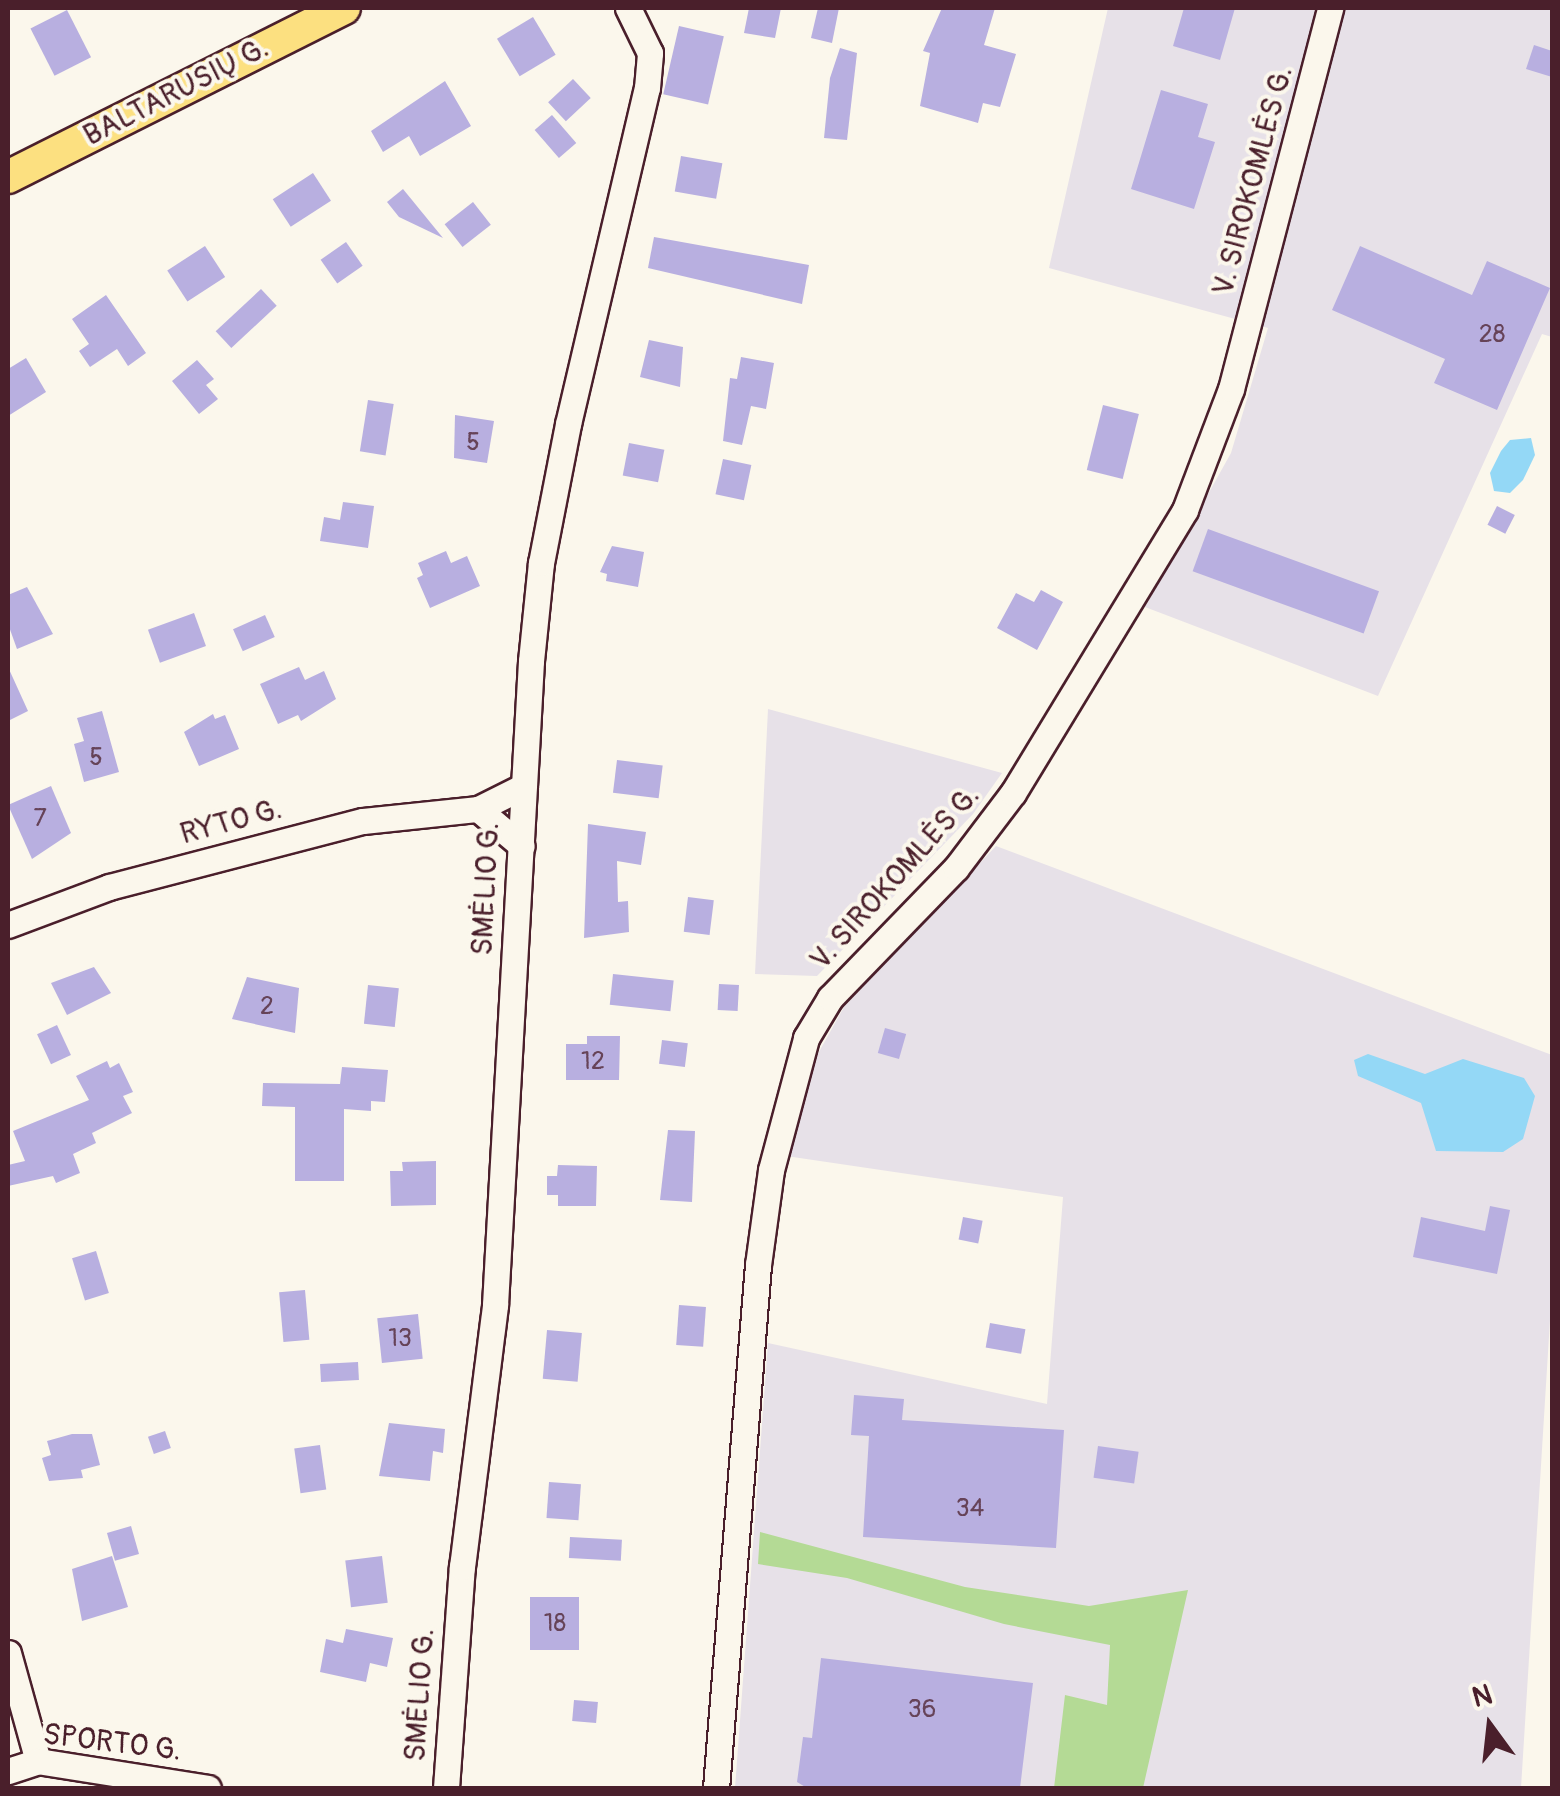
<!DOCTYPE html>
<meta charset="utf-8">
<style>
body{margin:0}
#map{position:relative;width:1560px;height:1796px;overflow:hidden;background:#fbf7ec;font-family:Pangolin,sans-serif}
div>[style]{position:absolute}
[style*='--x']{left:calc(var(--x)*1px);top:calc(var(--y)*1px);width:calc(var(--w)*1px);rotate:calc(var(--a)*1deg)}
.built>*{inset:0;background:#e7e1e8}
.green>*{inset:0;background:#b4da95}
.water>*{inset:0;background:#94d8f6}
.building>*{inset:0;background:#b8afe0;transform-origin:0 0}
.roads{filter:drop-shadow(2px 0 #4a1f2b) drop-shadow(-2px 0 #4a1f2b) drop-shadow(0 2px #4a1f2b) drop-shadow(0 -2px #4a1f2b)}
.minor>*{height:25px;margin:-12.5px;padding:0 12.5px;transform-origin:12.5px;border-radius:12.5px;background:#fbf7ec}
.major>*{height:32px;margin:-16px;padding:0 16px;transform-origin:16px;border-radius:16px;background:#fce080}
span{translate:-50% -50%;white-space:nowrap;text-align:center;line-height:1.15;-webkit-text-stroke:8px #fbf7ec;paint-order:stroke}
.number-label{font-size:25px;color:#664358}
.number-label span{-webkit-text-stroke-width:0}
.street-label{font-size:30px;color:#4a1f2b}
.frame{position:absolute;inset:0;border:10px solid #4a1f2b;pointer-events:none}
.north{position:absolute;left:1440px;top:1676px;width:100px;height:100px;-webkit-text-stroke:8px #fbf7ec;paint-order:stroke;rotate:345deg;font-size:28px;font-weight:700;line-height:40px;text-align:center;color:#4a1f2b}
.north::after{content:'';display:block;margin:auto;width:35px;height:45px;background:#4a1f2b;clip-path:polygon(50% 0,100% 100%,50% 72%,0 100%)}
</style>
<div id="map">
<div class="built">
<i style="clip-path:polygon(1108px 8px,1552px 8px,1552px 337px,1542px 334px,1378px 696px,1145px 607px,1231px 453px,1268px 328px,1049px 268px)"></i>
<i style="clip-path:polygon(768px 709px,1002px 773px,973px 814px,817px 976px,755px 974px)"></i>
<i style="clip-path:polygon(996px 846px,1552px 1055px,1552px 1288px,1521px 1788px,735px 1788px,768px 1343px,1047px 1404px,1063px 1197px,786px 1156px,815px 1059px,844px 1007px)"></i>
</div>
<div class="green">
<i style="clip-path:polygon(760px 1532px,965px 1587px,1089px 1606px,1188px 1590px,1143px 1788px,1054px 1788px,1065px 1695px,1107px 1705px,1110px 1645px,1004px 1624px,847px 1578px,758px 1564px)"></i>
</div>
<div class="water">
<i style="clip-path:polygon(1531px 438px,1535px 455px,1523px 480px,1510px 493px,1494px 491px,1490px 473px,1501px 451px,1510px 440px)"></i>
<i style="clip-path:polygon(1368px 1054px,1425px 1074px,1463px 1059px,1524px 1078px,1535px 1096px,1523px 1139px,1503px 1152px,1436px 1151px,1421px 1103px,1358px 1076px,1354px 1060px)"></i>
</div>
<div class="building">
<i style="clip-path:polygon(749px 8px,781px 8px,775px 38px,744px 33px)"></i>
<i style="clip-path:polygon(818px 8px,839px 8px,832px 43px,811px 38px)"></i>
<i style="clip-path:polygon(942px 8px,995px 8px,984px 45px,1016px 54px,1000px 107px,983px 103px,978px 123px,920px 106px,930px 53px,923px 51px)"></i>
<i style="clip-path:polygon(1184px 8px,1235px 8px,1220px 60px,1173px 46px)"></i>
<i style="left:67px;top:10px;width:53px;height:41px;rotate:63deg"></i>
<i style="left:533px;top:17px;width:44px;height:42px;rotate:59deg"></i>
<i style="left:679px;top:26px;width:46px;height:70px;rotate:13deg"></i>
<i style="clip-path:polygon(1534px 45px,1552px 51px,1552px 77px,1526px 69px)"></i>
<i style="clip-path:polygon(840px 48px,857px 53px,847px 140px,824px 138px,830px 78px)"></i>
<i style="left:573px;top:79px;width:26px;height:34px;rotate:47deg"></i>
<i style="clip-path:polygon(445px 81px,471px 126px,420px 156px,409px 136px,383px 152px,371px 131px)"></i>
<i style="clip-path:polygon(1161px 90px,1208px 104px,1198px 137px,1215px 142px,1194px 209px,1131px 189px)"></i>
<i style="left:552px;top:115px;width:37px;height:23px;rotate:49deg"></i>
<i style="left:681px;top:156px;width:42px;height:36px;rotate:10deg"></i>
<i style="left:313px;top:173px;width:33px;height:48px;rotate:57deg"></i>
<i style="clip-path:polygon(403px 189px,443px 238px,399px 217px,387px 202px)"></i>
<i style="left:473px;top:202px;width:29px;height:36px;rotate:52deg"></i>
<i style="clip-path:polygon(654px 237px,809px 265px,802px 304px,648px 268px)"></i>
<i style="left:346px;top:242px;width:29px;height:31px;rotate:55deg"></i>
<i style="left:205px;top:246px;width:37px;height:45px;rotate:57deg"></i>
<i style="clip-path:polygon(1360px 246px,1472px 295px,1487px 261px,1550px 288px,1497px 410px,1434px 383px,1445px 359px,1332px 310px)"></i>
<i style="left:261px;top:289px;width:23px;height:62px;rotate:47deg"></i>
<i style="clip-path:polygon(106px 295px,146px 353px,128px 366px,117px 349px,90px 367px,79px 351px,89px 344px,72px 319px)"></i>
<i style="clip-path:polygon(649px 340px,683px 347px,680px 387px,640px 377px)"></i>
<i style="clip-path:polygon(741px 357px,774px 363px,766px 409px,751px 406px,742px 445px,723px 441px,730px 378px,737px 379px)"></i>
<i style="clip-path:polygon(26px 358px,46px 392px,8px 416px,8px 369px)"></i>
<i style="clip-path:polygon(197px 360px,214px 379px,206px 385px,218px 399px,199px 414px,172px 381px)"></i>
<i style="left:368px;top:400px;width:26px;height:52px;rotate:9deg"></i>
<i style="left:1103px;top:405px;width:37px;height:67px;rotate:14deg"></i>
<i style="clip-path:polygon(455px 415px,494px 421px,487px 463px,454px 458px)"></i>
<i style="left:629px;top:443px;width:36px;height:33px;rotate:11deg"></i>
<i style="left:723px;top:459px;width:29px;height:36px;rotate:12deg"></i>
<i style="clip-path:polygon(343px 502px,374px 506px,368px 548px,320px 541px,324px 517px,340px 520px)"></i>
<i style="left:1497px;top:506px;width:20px;height:21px;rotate:27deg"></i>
<i style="left:1208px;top:529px;width:182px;height:45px;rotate:20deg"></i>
<i style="clip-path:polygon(612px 546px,644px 552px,638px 587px,606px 581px,607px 574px,600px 572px)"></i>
<i style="clip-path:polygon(446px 551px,451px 563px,467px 556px,480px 586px,430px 608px,417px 578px,423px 575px,418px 563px)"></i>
<i style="clip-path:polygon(27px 587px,53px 634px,17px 649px,8px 624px,8px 595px)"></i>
<i style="clip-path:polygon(1041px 590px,1063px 602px,1037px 650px,997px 628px,1016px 593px,1034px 602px)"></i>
<i style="left:194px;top:613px;width:35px;height:49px;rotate:70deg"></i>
<i style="left:265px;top:615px;width:24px;height:35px;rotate:66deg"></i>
<i style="clip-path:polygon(8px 667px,28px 711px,8px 721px)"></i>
<i style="clip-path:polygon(299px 667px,305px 680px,324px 671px,336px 699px,301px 721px,298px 715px,278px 724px,260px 684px)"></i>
<i style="clip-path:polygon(102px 711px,119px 772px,84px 782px,74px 744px,84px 741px,77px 718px)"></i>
<i style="clip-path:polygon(213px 714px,215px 719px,225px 715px,239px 749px,199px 766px,184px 732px)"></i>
<i style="left:617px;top:760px;width:46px;height:33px;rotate:7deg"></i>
<i style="clip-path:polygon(51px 786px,71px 833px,32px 859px,8px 805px)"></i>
<i style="clip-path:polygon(588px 824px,646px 832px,641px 865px,617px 861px,618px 902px,628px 901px,629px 932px,584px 938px)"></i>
<i style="left:688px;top:897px;width:26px;height:35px;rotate:7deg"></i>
<i style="clip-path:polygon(94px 967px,111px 993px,67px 1015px,51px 983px)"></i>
<i style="left:613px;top:974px;width:61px;height:31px;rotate:6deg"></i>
<i style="clip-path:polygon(247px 977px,299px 988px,295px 1033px,232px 1019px)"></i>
<i style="left:719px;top:984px;width:20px;height:26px;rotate:3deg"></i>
<i style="left:368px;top:985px;width:31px;height:39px;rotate:6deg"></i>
<i style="left:57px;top:1025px;width:33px;height:22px;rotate:65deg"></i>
<i style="left:885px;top:1028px;width:22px;height:26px;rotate:16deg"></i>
<i style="clip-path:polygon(587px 1036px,620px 1036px,619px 1080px,566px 1080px,566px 1044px,587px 1044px)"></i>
<i style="left:662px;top:1040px;width:26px;height:24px;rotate:7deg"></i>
<i style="clip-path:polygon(107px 1061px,110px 1068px,119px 1063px,133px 1092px,123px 1096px,132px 1113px,92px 1133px,96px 1143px,73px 1154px,80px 1173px,56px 1183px,53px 1176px,8px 1186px,8px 1165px,25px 1161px,13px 1131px,89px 1100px,76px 1076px)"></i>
<i style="clip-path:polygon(342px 1067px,388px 1070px,385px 1102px,371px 1101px,371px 1111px,344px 1109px,344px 1181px,295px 1181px,295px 1107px,262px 1106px,263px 1083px,340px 1084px)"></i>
<i style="clip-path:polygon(668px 1130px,695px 1131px,692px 1202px,660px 1200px)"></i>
<i style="clip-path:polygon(436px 1161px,436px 1205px,391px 1206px,390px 1171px,403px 1171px,402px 1162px)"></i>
<i style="clip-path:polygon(558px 1165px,597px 1166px,596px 1206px,558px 1206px,558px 1195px,547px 1195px,547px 1176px,557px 1176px)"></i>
<i style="clip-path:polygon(1490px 1206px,1510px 1210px,1497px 1274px,1413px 1257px,1421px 1217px,1485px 1231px)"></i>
<i style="left:963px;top:1217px;width:20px;height:23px;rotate:11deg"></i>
<i style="left:96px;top:1251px;width:44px;height:25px;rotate:73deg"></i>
<i style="left:305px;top:1290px;width:50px;height:26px;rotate:85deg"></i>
<i style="left:679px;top:1305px;width:27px;height:40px;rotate:4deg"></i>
<i style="left:418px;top:1314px;width:45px;height:41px;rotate:84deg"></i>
<i style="left:990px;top:1323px;width:36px;height:25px;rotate:10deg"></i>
<i style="left:547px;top:1330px;width:35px;height:49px;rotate:5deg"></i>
<i style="left:358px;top:1362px;width:18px;height:38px;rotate:87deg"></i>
<i style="clip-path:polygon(854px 1395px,904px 1399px,902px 1420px,1064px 1430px,1056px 1548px,863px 1537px,869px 1436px,851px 1435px)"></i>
<i style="clip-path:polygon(389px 1423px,445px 1429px,443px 1453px,433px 1451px,430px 1481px,379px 1476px)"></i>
<i style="left:165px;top:1431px;width:18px;height:18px;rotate:71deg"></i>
<i style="clip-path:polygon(72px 1434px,92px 1434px,100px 1465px,81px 1470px,83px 1478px,49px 1481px,42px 1458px,51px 1455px,47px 1441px)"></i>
<i style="left:320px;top:1445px;width:45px;height:26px;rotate:82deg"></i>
<i style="left:1098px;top:1446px;width:41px;height:32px;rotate:8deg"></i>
<i style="left:549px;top:1482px;width:32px;height:36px;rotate:4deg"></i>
<i style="left:131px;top:1526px;width:29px;height:25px;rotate:74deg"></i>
<i style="left:570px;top:1537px;width:52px;height:21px;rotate:3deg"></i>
<i style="clip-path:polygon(112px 1556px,128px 1607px,82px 1621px,72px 1569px)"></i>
<i style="left:382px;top:1556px;width:47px;height:37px;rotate:83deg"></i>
<i style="left:579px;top:1597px;width:53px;height:49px;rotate:90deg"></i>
<i style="clip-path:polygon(346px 1629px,393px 1638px,387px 1667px,370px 1663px,366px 1682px,320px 1672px,326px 1639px,343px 1643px)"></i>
<i style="clip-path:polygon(821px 1658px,1033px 1683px,1020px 1788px,807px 1788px,797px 1782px,803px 1737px,812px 1738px)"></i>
<i style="left:574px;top:1700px;width:24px;height:21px;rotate:5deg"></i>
</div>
<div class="roads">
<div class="minor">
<i style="--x:478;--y:809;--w:51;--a:-26.6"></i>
<i style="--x:8;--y:925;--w:108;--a:-20.6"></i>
<i style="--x:109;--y:887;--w:262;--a:-14.6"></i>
<i style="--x:363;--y:821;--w:116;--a:-6"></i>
<i style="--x:478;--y:809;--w:57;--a:40.1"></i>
<i style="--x:8;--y:1653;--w:112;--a:74.5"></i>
<i style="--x:8;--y:1771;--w:32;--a:-18"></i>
<i style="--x:38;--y:1761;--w:172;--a:9"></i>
<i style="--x:446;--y:1788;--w:222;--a:-85.9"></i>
<i style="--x:462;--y:1567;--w:264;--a:-82.8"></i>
<i style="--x:495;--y:1305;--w:645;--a:-86.8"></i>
<i style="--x:531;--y:661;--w:99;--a:-84.2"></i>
<i style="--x:541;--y:563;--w:142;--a:-79"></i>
<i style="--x:568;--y:424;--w:345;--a:-76.8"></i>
<i style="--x:647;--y:88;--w:35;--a:-85"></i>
<i style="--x:650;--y:53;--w:50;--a:-116.1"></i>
<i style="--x:716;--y:1788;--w:525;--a:-85.41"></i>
<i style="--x:758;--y:1265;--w:96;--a:-82.2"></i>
<i style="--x:771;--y:1170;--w:137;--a:-75.1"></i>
<i style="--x:806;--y:1038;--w:47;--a:-59"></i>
<i style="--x:830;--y:998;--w:181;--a:-45.9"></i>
<i style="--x:956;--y:868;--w:94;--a:-52.8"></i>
<i style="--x:1013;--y:793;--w:331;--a:-58.7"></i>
<i style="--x:1185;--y:510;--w:129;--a:-69.2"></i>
<i style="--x:1231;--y:389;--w:394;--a:-75.4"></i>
</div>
<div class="major">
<i style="--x:8;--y:177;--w:376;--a:-26.7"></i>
</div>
</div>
<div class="number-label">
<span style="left:1492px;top:335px">28</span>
<span style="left:473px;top:443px">5</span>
<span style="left:96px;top:758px">5</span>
<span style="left:40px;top:819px">7</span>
<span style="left:267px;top:1007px">2</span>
<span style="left:593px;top:1062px">12</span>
<span style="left:400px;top:1339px">13</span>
<span style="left:970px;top:1509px">34</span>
<span style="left:555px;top:1624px">18</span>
<span style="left:922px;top:1710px">36</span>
</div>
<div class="street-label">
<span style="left:176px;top:92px;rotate:-27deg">BALTARUSIŲ G.</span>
<span style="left:1253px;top:181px;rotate:-75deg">V. SIROKOMLĖS G.</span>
<span style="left:231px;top:822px;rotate:-15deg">RYTO G.</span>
<span style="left:895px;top:878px;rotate:-48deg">V. SIROKOMLĖS G.</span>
<span style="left:486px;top:889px;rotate:-87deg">SMĖLIO G.</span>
<span style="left:420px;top:1695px;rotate:-86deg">SMĖLIO G.</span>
<span style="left:112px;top:1743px;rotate:7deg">SPORTO G.</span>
</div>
<div class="frame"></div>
<div class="north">N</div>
</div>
